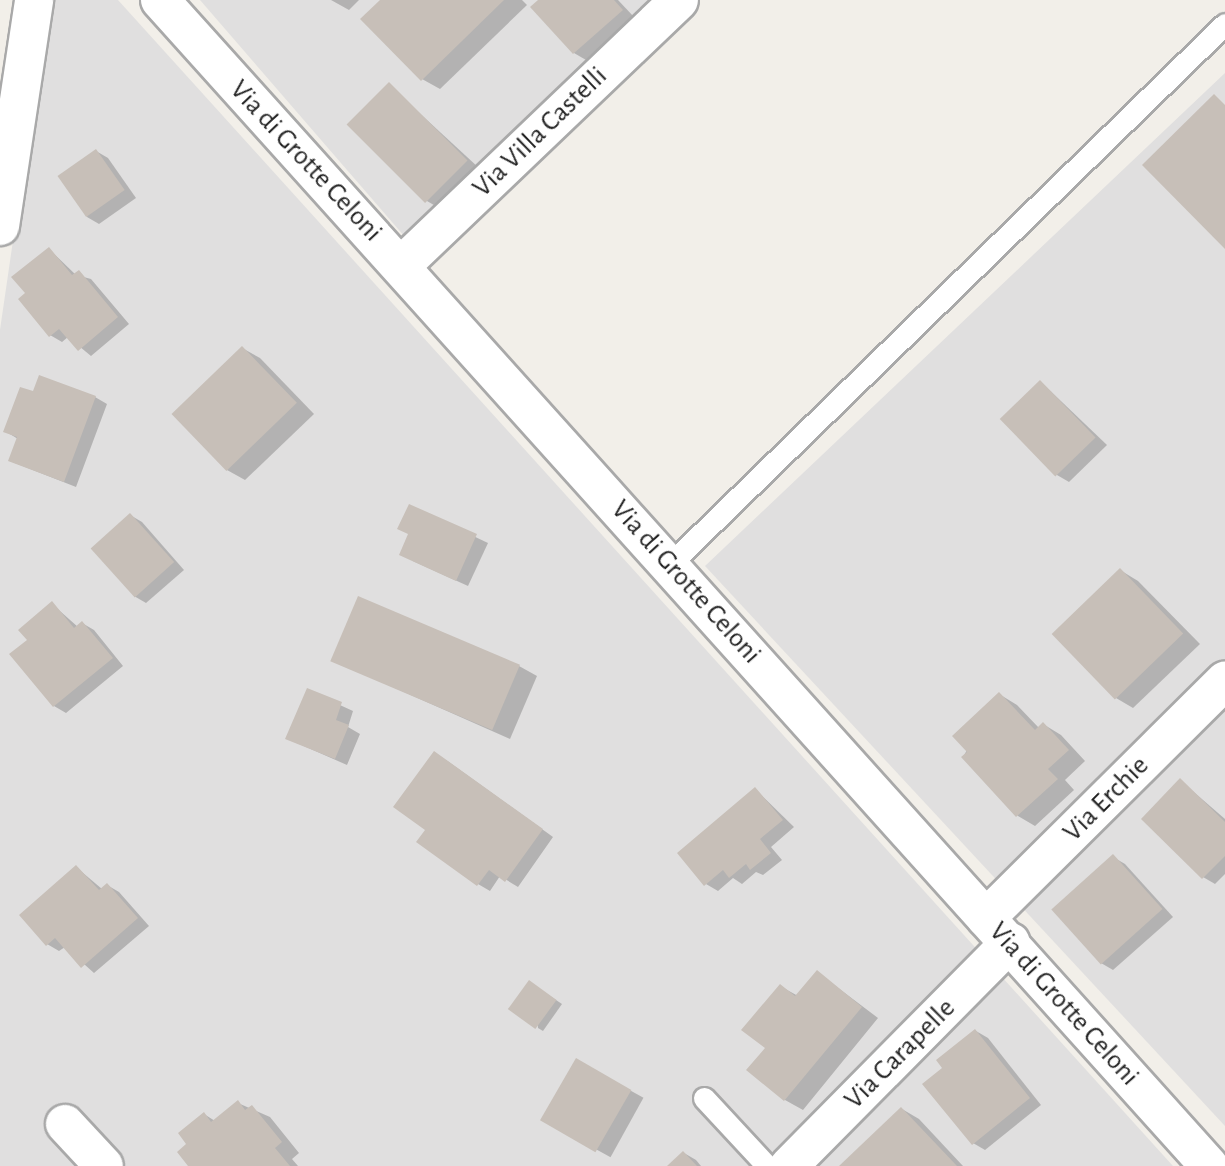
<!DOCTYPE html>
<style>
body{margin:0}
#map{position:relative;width:1225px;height:1166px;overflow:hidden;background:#f2efe9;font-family:"Alegreya Sans",sans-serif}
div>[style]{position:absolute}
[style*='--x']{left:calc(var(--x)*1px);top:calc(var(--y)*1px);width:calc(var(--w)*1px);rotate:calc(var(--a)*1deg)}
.residential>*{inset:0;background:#e0dfdf}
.shadow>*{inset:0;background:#0003;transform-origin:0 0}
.building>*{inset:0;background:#c7bfb8;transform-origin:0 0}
.roads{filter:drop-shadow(2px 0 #a9a9a9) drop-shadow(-2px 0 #a9a9a9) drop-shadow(0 2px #a9a9a9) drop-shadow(0 -2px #a9a9a9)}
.lane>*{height:21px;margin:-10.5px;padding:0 10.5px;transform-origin:10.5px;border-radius:10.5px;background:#fff}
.street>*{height:38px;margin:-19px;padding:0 19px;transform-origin:19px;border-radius:19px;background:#fff}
span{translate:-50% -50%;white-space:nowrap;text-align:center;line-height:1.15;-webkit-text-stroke:5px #fff;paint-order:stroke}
.street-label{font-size:28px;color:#222}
</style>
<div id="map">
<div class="residential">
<i style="clip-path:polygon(48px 0,118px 0,1173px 1166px,0 1166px,0 330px)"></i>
<i style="clip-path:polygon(200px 0,657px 0,405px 237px)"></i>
<i style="clip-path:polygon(1225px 73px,1225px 1126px,705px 566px)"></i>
</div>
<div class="shadow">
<i style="clip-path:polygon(331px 0,359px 0,349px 10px)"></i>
<i style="clip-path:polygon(382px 0,522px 0,527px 5px,440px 89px,422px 79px)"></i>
<i style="clip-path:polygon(540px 0,618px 0,634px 17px,586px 60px,574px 53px)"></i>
<i style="clip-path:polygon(389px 85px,479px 168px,439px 208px,427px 201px)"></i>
<i style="clip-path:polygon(96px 151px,108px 158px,136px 198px,99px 224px,87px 217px)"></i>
<i style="clip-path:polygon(49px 249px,76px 275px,91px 279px,129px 324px,91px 356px,68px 337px,62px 342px,50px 335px)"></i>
<i style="clip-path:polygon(242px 348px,260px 358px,314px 414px,245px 480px,227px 470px)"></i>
<i style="clip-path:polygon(1041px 382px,1107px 445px,1069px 482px,1057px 475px)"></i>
<i style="clip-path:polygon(34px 393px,95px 397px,107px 404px,76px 487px,10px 461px,18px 439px,5px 431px)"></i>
<i style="clip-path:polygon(410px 506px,488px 543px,468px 586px,413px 561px)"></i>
<i style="clip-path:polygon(130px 515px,142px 522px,184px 570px,146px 603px,134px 596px)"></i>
<i style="clip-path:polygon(1120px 570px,1138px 581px,1200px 644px,1133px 708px,1116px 698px,1054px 633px)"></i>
<i style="clip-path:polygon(52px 604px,78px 627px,82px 623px,94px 630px,123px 666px,66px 713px,54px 706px,29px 640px)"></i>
<i style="clip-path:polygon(332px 660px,519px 666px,537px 676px,510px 739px)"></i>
<i style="clip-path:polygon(307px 690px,353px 711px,348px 727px,360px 734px,347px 765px,288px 739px)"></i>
<i style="clip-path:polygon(999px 694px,1017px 705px,1039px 728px,1043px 724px,1061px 735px,1085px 761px,1065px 780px,1074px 790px,1035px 826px,1018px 816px,963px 757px)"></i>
<i style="clip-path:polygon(446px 760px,553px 837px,518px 887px,500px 876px,490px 891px,478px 884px,427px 830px)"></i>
<i style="clip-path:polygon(1181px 781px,1225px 819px,1225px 874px,1215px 884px,1203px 877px)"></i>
<i style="clip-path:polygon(755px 789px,794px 827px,771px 847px,782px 860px,763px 875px,756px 872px,742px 884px,733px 878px,718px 891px,706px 884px)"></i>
<i style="clip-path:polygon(1113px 857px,1125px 864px,1173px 917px,1113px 970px,1101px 963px,1053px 910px)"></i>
<i style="clip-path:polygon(76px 867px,102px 889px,107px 885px,119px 892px,149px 926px,94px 973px,65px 947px,59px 951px,47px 944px)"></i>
<i style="clip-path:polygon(817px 972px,878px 1018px,803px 1110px,785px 1100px,767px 1048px,780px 986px,798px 996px)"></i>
<i style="clip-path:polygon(535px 986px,562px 1004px,543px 1031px,538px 1028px)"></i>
<i style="clip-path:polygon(976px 1031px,988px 1038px,1041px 1105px,985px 1150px,973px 1143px)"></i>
<i style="left:577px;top:1061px;width:76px;height:68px;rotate:29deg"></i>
<i style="clip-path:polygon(238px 1103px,270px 1117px,299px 1153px,292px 1159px,298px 1166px,190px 1166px,189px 1144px,204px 1114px,215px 1121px)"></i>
<i style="clip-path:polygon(902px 1109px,919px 1119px,963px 1166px,842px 1166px)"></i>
<i style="clip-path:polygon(684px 1153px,696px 1160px,701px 1166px,669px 1166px)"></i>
</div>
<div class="building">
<i style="clip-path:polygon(380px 0,504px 0,421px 81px,360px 19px)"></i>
<i style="clip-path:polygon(538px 0,614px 0,623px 10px,573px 54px,530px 7px)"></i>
<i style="left:389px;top:82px;width:111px;height:60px;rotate:45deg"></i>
<i style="clip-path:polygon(1214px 94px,1225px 105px,1225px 249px,1142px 165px)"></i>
<i style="left:96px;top:149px;width:50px;height:47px;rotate:55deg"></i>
<i style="clip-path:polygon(49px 247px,72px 275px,79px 270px,118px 317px,78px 351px,59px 329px,49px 337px,18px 299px,25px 293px,11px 277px)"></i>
<i style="left:242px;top:346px;width:79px;height:98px;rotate:46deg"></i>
<i style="clip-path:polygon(39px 375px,96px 396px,64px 482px,8px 461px,17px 437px,3px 432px,20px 387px,33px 391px)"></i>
<i style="left:1040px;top:380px;width:80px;height:56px;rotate:46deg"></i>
<i style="clip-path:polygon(409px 504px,477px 534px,456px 581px,399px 555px,408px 534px,397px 529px)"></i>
<i style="left:130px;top:513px;width:66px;height:53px;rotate:48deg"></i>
<i style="left:1120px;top:568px;width:91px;height:95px;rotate:46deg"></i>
<i style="left:358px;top:596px;width:176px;height:71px;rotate:23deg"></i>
<i style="clip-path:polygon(52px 601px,74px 628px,82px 621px,113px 658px,53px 707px,9px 654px,27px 640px,18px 630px)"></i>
<i style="clip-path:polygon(307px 688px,342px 702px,336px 720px,349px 725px,335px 759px,285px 739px)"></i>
<i style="clip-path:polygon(999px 692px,1035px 730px,1043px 722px,1069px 750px,1048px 769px,1058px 779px,1016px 817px,961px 757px,967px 752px,952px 736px)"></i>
<i style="clip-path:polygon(434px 751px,543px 829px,505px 882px,489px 870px,477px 886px,416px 842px,425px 830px,393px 807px)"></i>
<i style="clip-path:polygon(1180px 778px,1225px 822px,1225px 856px,1202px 879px,1141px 819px)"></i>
<i style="clip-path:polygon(755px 787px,783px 820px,760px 839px,771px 853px,750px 870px,746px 864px,729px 878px,723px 870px,704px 886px,677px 853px)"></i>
<i style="left:1113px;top:854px;width:74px;height:83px;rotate:48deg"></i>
<i style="clip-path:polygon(76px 865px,99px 890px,107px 883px,138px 918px,81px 968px,55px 938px,46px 946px,19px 915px)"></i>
<i style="clip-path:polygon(817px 970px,862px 1007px,784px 1101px,746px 1070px,765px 1048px,741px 1030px,780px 984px,795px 996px)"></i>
<i style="left:529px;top:980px;width:34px;height:36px;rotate:36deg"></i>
<i style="clip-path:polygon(975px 1029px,1030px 1098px,972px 1145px,922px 1084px,942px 1068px,936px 1060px)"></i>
<i style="left:576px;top:1058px;width:64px;height:72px;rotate:30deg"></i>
<i style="clip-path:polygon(238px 1100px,245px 1110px,252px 1105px,282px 1142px,275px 1148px,290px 1166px,188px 1166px,177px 1152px,186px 1144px,178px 1133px,204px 1112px,211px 1122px)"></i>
<i style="clip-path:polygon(901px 1107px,957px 1166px,839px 1166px)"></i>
<i style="clip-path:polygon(683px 1151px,697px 1166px,667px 1166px)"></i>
</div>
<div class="roads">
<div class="lane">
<i style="--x:670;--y:564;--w:774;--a:-44.22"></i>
<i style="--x:704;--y:1098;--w:93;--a:47.2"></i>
</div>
<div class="street">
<i style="--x:160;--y:0;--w:1568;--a:48.02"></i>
<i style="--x:0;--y:226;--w:229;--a:-81.4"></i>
<i style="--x:402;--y:265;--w:383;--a:-43.7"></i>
<i style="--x:986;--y:918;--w:337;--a:-44.8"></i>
<i style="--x:65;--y:1124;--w:57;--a:47.1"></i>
<i style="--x:789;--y:1166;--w:315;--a:-45.3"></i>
</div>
</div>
<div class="street-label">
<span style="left:540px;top:132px;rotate:-44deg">Via Villa Castelli</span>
<span style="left:306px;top:161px;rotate:47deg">Via di Grotte Celoni</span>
<span style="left:686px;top:582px;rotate:48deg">Via di Grotte Celoni</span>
<span style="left:1106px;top:799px;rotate:-45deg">Via Erchie</span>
<span style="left:1064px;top:1004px;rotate:48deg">Via di Grotte Celoni</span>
<span style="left:900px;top:1054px;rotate:-45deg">Via Carapelle</span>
</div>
</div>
